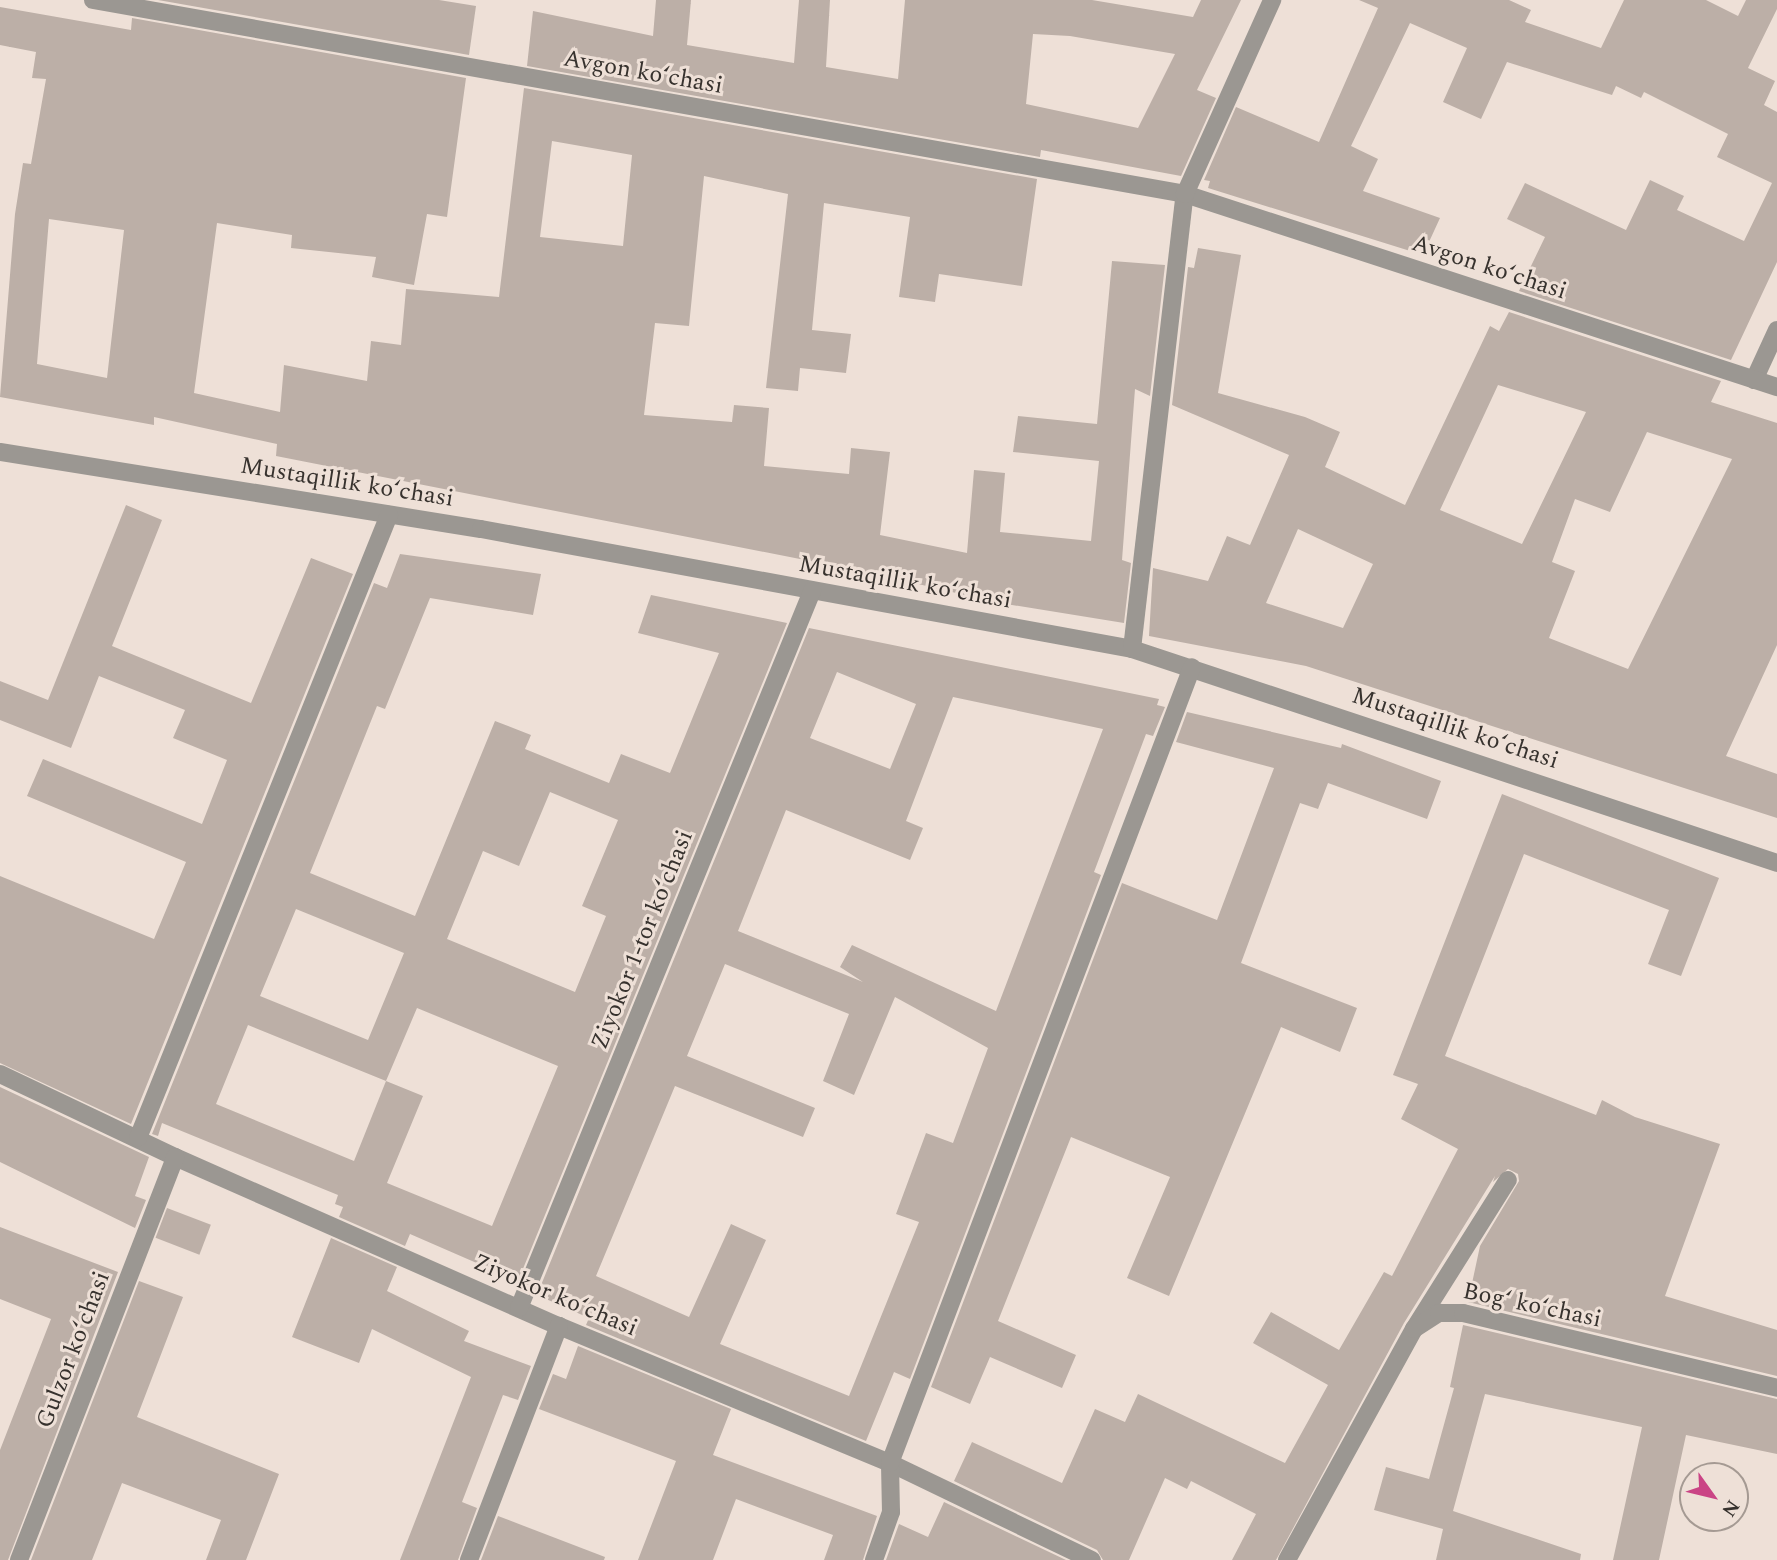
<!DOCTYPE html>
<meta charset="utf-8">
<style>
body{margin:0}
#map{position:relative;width:1777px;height:1560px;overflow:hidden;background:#eee0d7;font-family:Spectral,serif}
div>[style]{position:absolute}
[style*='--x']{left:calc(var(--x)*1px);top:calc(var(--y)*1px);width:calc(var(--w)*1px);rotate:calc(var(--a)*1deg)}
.building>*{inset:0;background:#bcafa7;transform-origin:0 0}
.lane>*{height:18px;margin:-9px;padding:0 9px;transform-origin:9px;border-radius:9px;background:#9b9792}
.street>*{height:18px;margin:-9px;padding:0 9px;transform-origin:9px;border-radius:9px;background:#9b9792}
span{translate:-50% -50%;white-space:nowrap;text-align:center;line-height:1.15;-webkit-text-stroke:6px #eee0d7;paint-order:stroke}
.street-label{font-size:24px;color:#37322e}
.north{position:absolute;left:1679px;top:1462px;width:70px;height:70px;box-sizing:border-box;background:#eee0d7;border:2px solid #a59a93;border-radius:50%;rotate:124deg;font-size:19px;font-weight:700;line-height:28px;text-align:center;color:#37322e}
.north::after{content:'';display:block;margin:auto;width:24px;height:32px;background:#ca4485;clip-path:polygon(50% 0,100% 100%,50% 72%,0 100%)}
</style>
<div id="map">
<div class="building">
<i style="clip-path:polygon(158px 0,439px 0,476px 6px,469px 55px)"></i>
<i style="clip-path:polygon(evenodd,656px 0,691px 0,687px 45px,794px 63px,799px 0,830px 0,826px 67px,898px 79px,905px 0,1092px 0,1193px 17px,1201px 0,1241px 0,1197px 90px,1216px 98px,1181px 176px,1041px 150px,1040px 157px,527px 66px,533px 11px,653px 36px,656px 0,1033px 34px,1070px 36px,1175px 54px,1138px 128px,1026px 104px,1033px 34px)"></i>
<i style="clip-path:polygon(1359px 0,1509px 0,1531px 10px,1525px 22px,1601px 48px,1624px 0,1706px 0,1738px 16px,1746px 0,1777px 0,1777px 9px,1748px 68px,1775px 81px,1764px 105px,1777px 112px,1777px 262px,1731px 360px,1519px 291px,1545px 237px,1507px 219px,1525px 183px,1626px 230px,1650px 180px,1684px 196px,1677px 210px,1744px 241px,1772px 183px,1717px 157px,1728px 134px,1644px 92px,1641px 98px,1616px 86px,1612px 95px,1507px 62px,1481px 119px,1443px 102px,1467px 48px,1410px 23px,1351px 146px,1378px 159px,1363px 191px,1440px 218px,1423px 255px,1208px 188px,1210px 181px,1204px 180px,1236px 107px,1319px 142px,1378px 8px)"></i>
<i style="clip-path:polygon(evenodd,0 7px,131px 30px,132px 18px,466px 78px,447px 217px,427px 214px,414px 285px,372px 277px,376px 257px,291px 248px,292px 235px,217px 223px,194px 393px,280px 412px,284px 365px,367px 381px,371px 341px,401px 345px,406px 289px,499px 297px,524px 88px,1037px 179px,1022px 286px,939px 274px,935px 302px,899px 297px,910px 217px,824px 203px,812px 330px,851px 334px,846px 373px,800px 368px,798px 391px,766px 388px,788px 194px,704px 176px,689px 326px,655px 323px,644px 415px,732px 422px,734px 405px,769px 408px,764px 466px,849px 474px,851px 448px,890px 452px,880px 535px,967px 553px,974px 470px,1005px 473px,1000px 532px,1091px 541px,1099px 461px,1013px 452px,1018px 416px,1097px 424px,1112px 261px,1165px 265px,1150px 396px,1135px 389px,1122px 560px,1131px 563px,1124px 623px,994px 602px,876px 574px,276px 456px,277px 444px,154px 417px,154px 425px,0 397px,15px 214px,23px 163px,31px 164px,46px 79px,32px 78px,36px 52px,0 45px,0 7px,552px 141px,632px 155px,623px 246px,540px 237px,552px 141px,0 7px,49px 219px,124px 230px,107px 378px,37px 364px,49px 219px)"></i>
<i style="clip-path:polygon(evenodd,1198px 248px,1241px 255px,1218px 393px,1305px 417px,1340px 432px,1325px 467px,1405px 505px,1490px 326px,1499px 331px,1509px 312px,1721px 381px,1711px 402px,1777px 423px,1777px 645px,1726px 756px,1777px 774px,1777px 818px,1306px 666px,1149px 636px,1153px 568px,1208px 581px,1227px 536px,1250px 545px,1289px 455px,1172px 405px,1188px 267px,1194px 268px,1198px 248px,1498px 385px,1586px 412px,1522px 544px,1440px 510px,1498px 385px,1198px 248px,1647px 432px,1732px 459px,1628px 669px,1549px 638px,1575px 571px,1552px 562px,1575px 499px,1610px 512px,1647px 432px,1198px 248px,1298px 529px,1373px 564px,1343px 628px,1266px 603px,1298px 529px)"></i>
<i style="clip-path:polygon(126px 505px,162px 520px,112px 646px,251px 703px,311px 558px,353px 574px,131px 1124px,0 1063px,0 876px,154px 939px,186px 862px,27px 796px,43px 759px,202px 824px,227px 760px,173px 738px,185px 710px,99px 676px,71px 748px,0 720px,0 681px,48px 700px)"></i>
<i style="clip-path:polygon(evenodd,400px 554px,541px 574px,533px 615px,430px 598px,385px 709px,377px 706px,310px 873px,415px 916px,495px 721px,531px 735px,525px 749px,609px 783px,621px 754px,670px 773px,719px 653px,638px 633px,651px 595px,787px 623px,518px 1281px,410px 1234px,405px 1246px,339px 1217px,343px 1207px,335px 1204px,338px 1195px,162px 1123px,158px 1136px,152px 1134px,374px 583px,387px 588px,400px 554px,550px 792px,618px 820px,582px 906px,606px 916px,575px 992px,447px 939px,483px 851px,519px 866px,550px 792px,400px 554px,296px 909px,404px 953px,368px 1040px,260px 996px,296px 909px,400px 554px,417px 1008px,558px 1066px,492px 1226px,387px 1183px,423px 1096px,386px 1081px,417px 1008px,400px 554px,248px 1025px,386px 1081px,354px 1161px,216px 1104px,248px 1025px)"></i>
<i style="clip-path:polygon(evenodd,809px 628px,1159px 699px,1157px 705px,1165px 707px,1153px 736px,1146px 734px,1094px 872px,1101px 875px,910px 1379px,894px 1372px,866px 1441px,586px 1325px,589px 1318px,546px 1299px,549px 1294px,539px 1290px,809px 628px,837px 672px,916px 704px,890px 769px,810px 738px,837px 672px,809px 628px,953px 697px,1103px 729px,996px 1011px,852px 945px,840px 967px,863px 982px,738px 931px,786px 810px,910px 860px,923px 828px,906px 821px,953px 697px,809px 628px,725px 964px,849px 1014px,823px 1081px,854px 1095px,895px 997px,988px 1048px,953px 1143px,926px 1133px,896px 1214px,919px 1222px,849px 1396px,720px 1344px,766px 1240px,731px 1224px,689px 1317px,596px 1276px,675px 1086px,803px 1137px,815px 1108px,687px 1056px,725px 964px)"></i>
<i style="clip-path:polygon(1187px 712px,1341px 748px,1342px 744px,1441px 781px,1427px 819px,1328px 783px,1318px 809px,1300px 803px,1241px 963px,1357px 1008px,1340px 1052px,1281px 1027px,1169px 1296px,1127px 1278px,1170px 1177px,1071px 1137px,998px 1321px,1076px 1355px,1062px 1388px,990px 1357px,970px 1404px,931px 1387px,1122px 883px,1217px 920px,1274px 768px,1176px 742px)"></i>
<i style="clip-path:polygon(1502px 794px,1719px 878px,1681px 976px,1648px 964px,1669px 910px,1524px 854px,1445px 1056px,1596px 1115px,1602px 1100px,1635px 1117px,1720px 1144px,1665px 1296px,1777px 1330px,1777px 1376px,1468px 1302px,1480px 1246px,1519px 1181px,1518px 1174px,1508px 1169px,1493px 1182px,1495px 1176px,1404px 1323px,1276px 1560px,1232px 1560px,1256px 1514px,1191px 1481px,1187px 1489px,1165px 1478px,1129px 1560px,1103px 1560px,1097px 1550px,954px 1481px,972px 1442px,1062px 1483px,1095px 1409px,1125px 1422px,1138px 1394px,1285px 1463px,1328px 1385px,1253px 1343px,1271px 1312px,1339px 1350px,1384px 1272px,1392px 1276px,1458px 1149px,1401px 1119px,1418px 1084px,1393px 1075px)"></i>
<i style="clip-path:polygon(0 1087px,149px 1157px,135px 1196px,146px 1200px,135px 1228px,0 1162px)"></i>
<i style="left:167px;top:1208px;width:47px;height:32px;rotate:21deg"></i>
<i style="clip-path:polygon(0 1227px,118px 1272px,8px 1560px,0 1560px,0 1450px,51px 1319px,0 1299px)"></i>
<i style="clip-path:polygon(331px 1238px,397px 1267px,387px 1291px,469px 1331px,464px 1341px,531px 1366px,518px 1400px,503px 1395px,462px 1502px,477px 1508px,458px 1560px,400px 1560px,471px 1377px,372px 1329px,359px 1363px,292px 1337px)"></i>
<i style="clip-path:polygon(139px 1281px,183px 1297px,137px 1417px,279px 1474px,246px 1560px,206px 1560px,221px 1520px,122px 1483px,92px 1560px,31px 1560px)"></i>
<i style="clip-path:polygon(1463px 1325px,1777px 1399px,1777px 1454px,1686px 1435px,1659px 1560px,1613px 1560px,1642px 1427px,1485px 1394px,1453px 1511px,1581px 1554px,1580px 1560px,1436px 1560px,1443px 1529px,1374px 1510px,1386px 1467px,1429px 1479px,1454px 1388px,1450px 1387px)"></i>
<i style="clip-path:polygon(578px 1346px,731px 1409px,713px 1455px,877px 1516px,863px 1560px,824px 1560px,833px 1535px,736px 1499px,713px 1560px,638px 1560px,676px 1461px,539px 1409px,553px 1374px,566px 1379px)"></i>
<i style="clip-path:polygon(944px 1502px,1066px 1560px,886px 1560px,899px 1524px,928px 1537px)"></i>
<i style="clip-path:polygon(498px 1516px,605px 1557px,604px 1560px,481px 1560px)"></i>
</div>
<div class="lane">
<i style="--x:1754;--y:380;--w:55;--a:-65.3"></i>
<i style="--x:1414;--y:1329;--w:176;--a:-57.8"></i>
</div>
<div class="street">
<i style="--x:93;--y:0;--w:1109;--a:10.07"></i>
<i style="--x:1185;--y:194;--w:623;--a:18.06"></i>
<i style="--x:0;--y:452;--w:487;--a:9.1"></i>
<i style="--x:481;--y:529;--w:662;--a:10.44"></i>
<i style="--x:1132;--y:649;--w:680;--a:18.35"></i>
<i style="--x:1132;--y:649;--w:458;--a:-83.4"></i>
<i style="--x:1185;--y:194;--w:213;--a:-65.8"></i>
<i style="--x:0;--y:1074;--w:194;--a:25.4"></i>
<i style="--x:175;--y:1157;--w:420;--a:23.8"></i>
<i style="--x:559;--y:1326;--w:358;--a:22.5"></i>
<i style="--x:890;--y:1463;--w:224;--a:25.7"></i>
<i style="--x:138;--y:1138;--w:672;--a:-68.06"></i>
<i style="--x:519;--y:1308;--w:775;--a:-67.77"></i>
<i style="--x:19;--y:1560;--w:432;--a:-68.8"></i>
<i style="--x:469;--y:1560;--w:251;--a:-69"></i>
<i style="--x:874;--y:1560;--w:51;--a:-70.5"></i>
<i style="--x:891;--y:1512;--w:49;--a:-91.2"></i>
<i style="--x:890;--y:1463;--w:851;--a:-69.22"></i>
<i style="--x:1287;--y:1560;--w:264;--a:-61.2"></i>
<i style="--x:1414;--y:1329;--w:30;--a:-33"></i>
<i style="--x:1439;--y:1313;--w:24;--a:0"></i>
<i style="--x:1463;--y:1313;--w:323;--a:13.4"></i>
</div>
<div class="street-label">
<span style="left:643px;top:73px;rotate:10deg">Avgon koʻchasi</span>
<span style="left:1489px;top:268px;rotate:18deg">Avgon koʻchasi</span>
<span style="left:347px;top:483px;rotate:9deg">Mustaqillik koʻchasi</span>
<span style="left:905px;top:583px;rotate:10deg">Mustaqillik koʻchasi</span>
<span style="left:1455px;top:729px;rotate:18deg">Mustaqillik koʻchasi</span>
<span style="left:643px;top:940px;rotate:-68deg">Ziyokor 1-tor koʻchasi</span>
<span style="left:555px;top:1296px;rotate:23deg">Ziyokor koʻchasi</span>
<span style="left:1532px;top:1306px;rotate:12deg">Bogʻ koʻchasi</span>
<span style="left:74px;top:1350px;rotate:-69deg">Gulzor koʻchasi</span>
</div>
<div class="north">N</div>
</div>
